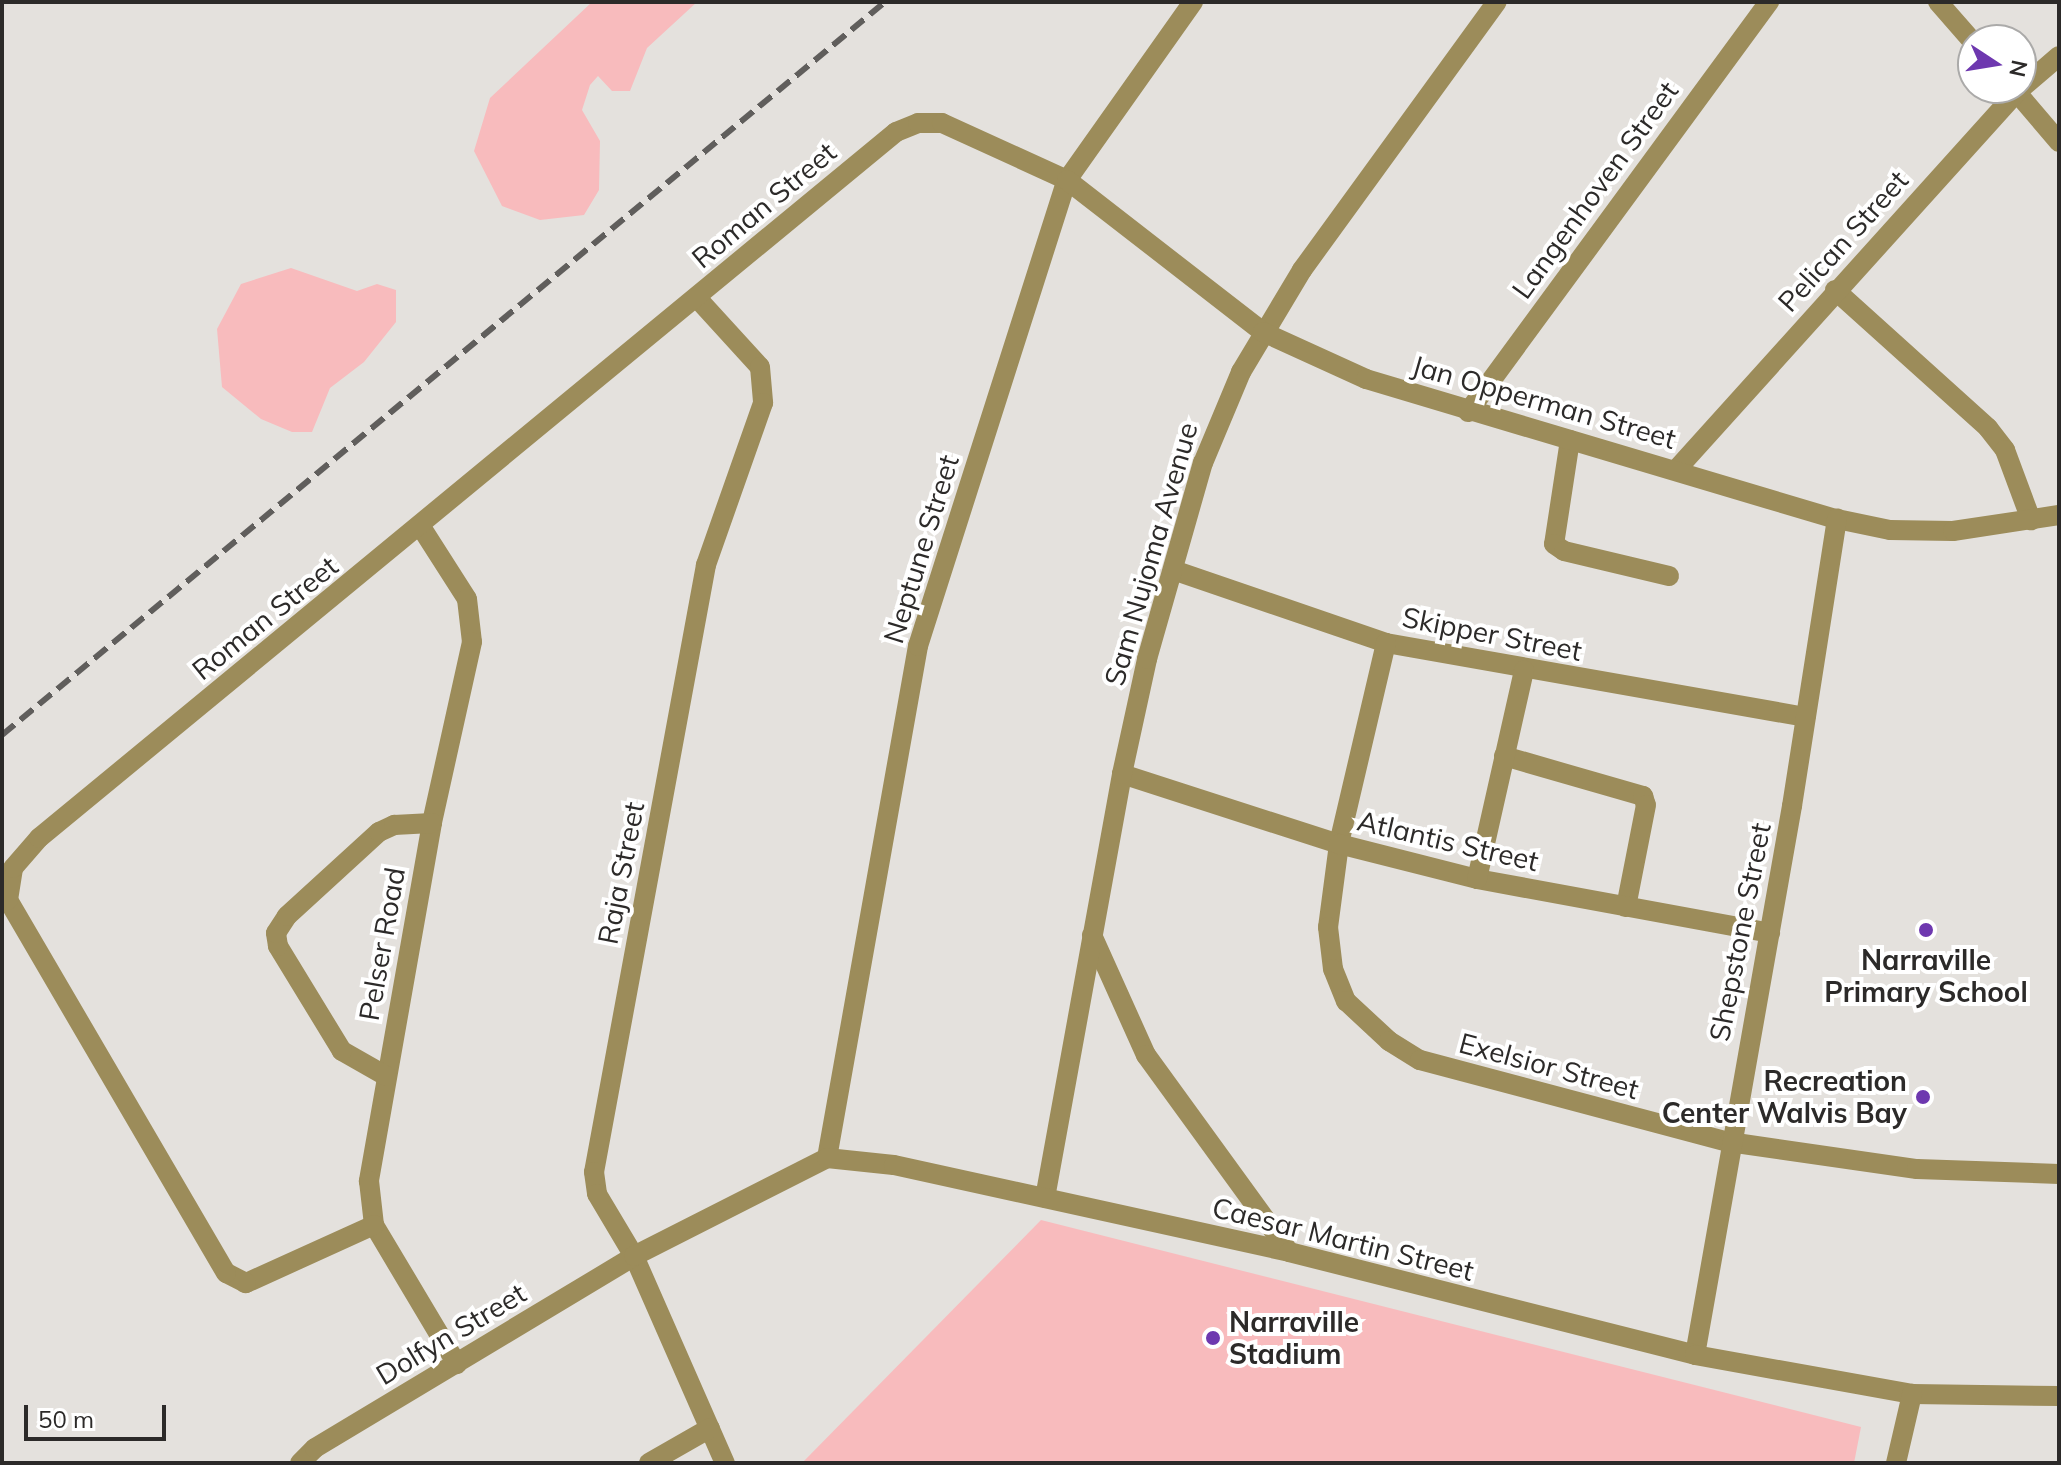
<!DOCTYPE html>
<style>
body{margin:0}
#map{position:relative;width:2061px;height:1465px;overflow:hidden;background:#e4e1dd;font-family:Mulish,sans-serif}
div>[style]{position:absolute}
[style*='--x']{left:calc(var(--x)*1px);top:calc(var(--y)*1px);width:calc(var(--w)*1px);rotate:calc(var(--a)*1deg)}
.green>*{inset:0;background:#f8bbbd}
.minor>*{height:20px;margin:-10px;padding:0 10px;transform-origin:10px;border-radius:10px;background:#9c8c5a}
.rail>*{height:6px;margin-top:-3px;transform-origin:0;background:repeating-linear-gradient(90deg,#605e5c 0 16px,transparent 0 24px)}
.dots>*{width:22px;height:22px;translate:-50% -50%;box-sizing:border-box;border:4px solid #fff;border-radius:50%}
span{translate:-50% -50%;white-space:nowrap;text-align:center;line-height:1.15;-webkit-text-stroke:8px #fff;paint-order:stroke}
.street-label{font-size:28px;color:#2c2a29}
.poi-label{font-size:28px;color:#2c2a29;font-weight:700}
.right{translate:-100% -50%;text-align:right}
.left{translate:0 -50%;text-align:left}
.frame{position:absolute;inset:0;border:4px solid #2c2a29;pointer-events:none}
.north{position:absolute;left:1957px;top:24px;width:80px;height:80px;box-sizing:border-box;background:#fff;border:2px solid #abaaa9;border-radius:50%;rotate:102deg;font-size:22px;font-weight:700;line-height:32px;text-align:center;color:#2c2a29}
.north::after{content:'';display:block;margin:auto;width:28px;height:36px;background:#6e38af;clip-path:polygon(50% 0,100% 100%,50% 72%,0 100%)}
.scale{position:absolute;left:24px;top:1405px;width:142px;height:36px;box-sizing:border-box;border:4px solid #2c2a29;border-top:0;padding-left:10px;font-size:24px;line-height:28px;white-space:nowrap;color:#2c2a29;-webkit-text-stroke:6px #fff;paint-order:stroke}
</style>
<div id="map">
<div class="green">
<i style="clip-path:polygon(592px 2px,697px 2px,647px 48px,630px 91px,612px 91px,598px 76px,590px 85px,582px 110px,600px 141px,599px 190px,584px 215px,540px 220px,502px 206px,474px 151px,490px 98px)"></i>
<i style="clip-path:polygon(291px 268px,357px 291px,377px 284px,396px 290px,396px 322px,364px 362px,330px 388px,312px 432px,292px 432px,261px 419px,222px 387px,217px 329px,241px 284px)"></i>
<i style="clip-path:polygon(1041px 1220px,1861px 1427px,1854px 1463px,802px 1463px)"></i>
</div>
<div class="minor">
<i style="--x:1938;--y:2;--w:53;--a:48.8"></i>
<i style="--x:2013;--y:88;--w:71;--a:49.6"></i>
<i style="--x:1835;--y:290;--w:206;--a:42"></i>
<i style="--x:1988;--y:428;--w:28;--a:52"></i>
<i style="--x:2005;--y:450;--w:75;--a:69.6"></i>
<i style="--x:697;--y:298;--w:93;--a:47.6"></i>
<i style="--x:760;--y:367;--w:36;--a:85"></i>
<i style="--x:763;--y:403;--w:172;--a:109.4"></i>
<i style="--x:706;--y:565;--w:617;--a:100.45"></i>
<i style="--x:594;--y:1172;--w:22;--a:82"></i>
<i style="--x:597;--y:1194;--w:72;--a:59.2"></i>
<i style="--x:634;--y:1256;--w:226;--a:66.3"></i>
<i style="--x:1468;--y:412;--w:509;--a:-53.72"></i>
<i style="--x:1570;--y:440;--w:105;--a:98.7"></i>
<i style="--x:1554;--y:544;--w:12;--a:35"></i>
<i style="--x:1564;--y:551;--w:108;--a:13.4"></i>
<i style="--x:1676;--y:470;--w:509;--a:-47.95"></i>
<i style="--x:2017;--y:92;--w:55;--a:-40.6"></i>
<i style="--x:421;--y:527;--w:85;--a:57.4"></i>
<i style="--x:467;--y:599;--w:43;--a:83.4"></i>
<i style="--x:472;--y:642;--w:185;--a:102.5"></i>
<i style="--x:432;--y:823;--w:364;--a:100"></i>
<i style="--x:369;--y:1181;--w:44;--a:83.5"></i>
<i style="--x:374;--y:1225;--w:162;--a:59.2"></i>
<i style="--x:1176;--y:571;--w:222;--a:18.9"></i>
<i style="--x:1386;--y:643;--w:426;--a:10"></i>
<i style="--x:1386;--y:643;--w:206;--a:103.2"></i>
<i style="--x:1339;--y:844;--w:84;--a:97.5"></i>
<i style="--x:1328;--y:927;--w:42;--a:83.2"></i>
<i style="--x:1333;--y:969;--w:35;--a:68"></i>
<i style="--x:1346;--y:1001;--w:59;--a:42.9"></i>
<i style="--x:1389;--y:1041;--w:36;--a:32"></i>
<i style="--x:1420;--y:1060;--w:320;--a:14.9"></i>
<i style="--x:1729;--y:1142;--w:190;--a:8.2"></i>
<i style="--x:1917;--y:1169;--w:142;--a:2"></i>
<i style="--x:1504;--y:756;--w:145;--a:16.1"></i>
<i style="--x:1643;--y:796;--w:9;--a:72"></i>
<i style="--x:1646;--y:805;--w:104;--a:101.1"></i>
<i style="--x:1122;--y:774;--w:228;--a:17.9"></i>
<i style="--x:1339;--y:844;--w:142;--a:14.2"></i>
<i style="--x:1477;--y:879;--w:298;--a:10.4"></i>
<i style="--x:1477;--y:879;--w:214;--a:-77.3"></i>
<i style="--x:1092;--y:935;--w:132;--a:65.8"></i>
<i style="--x:1146;--y:1055;--w:243;--a:54"></i>
<i style="--x:386;--y:1076;--w:51;--a:-150.4"></i>
<i style="--x:342;--y:1051;--w:123;--a:-121.4"></i>
<i style="--x:278;--y:946;--w:13;--a:-99"></i>
<i style="--x:276;--y:933;--w:20;--a:-57"></i>
<i style="--x:287;--y:916;--w:125;--a:-42.4"></i>
<i style="--x:379;--y:832;--w:17;--a:-25"></i>
<i style="--x:394;--y:825;--w:38;--a:-3"></i>
<i style="--x:827;--y:1158;--w:520;--a:-79.92"></i>
<i style="--x:918;--y:646;--w:489;--a:-72.3"></i>
<i style="--x:1067;--y:180;--w:218;--a:-54.7"></i>
<i style="--x:1045;--y:1198;--w:431;--a:-79.7"></i>
<i style="--x:1122;--y:774;--w:118;--a:-77.7"></i>
<i style="--x:1147;--y:659;--w:204;--a:-74.1"></i>
<i style="--x:1203;--y:463;--w:99;--a:-67.3"></i>
<i style="--x:1241;--y:372;--w:119;--a:-59.1"></i>
<i style="--x:1302;--y:270;--w:331;--a:-54"></i>
<i style="--x:374;--y:1225;--w:141;--a:155.6"></i>
<i style="--x:246;--y:1283;--w:22;--a:-153"></i>
<i style="--x:226;--y:1273;--w:432;--a:-120.3"></i>
<i style="--x:8;--y:900;--w:32;--a:-81"></i>
<i style="--x:13;--y:868;--w:40;--a:-49"></i>
<i style="--x:39;--y:838;--w:1110;--a:-39.48"></i>
<i style="--x:896;--y:132;--w:24;--a:-22"></i>
<i style="--x:918;--y:123;--w:24;--a:0"></i>
<i style="--x:942;--y:123;--w:137;--a:24.5"></i>
<i style="--x:1067;--y:180;--w:248;--a:37.8"></i>
<i style="--x:1263;--y:332;--w:113;--a:24.5"></i>
<i style="--x:1366;--y:379;--w:491;--a:16.6"></i>
<i style="--x:1837;--y:519;--w:54;--a:11.7"></i>
<i style="--x:1890;--y:530;--w:63;--a:0.9"></i>
<i style="--x:1953;--y:531;--w:107;--a:-8.6"></i>
<i style="--x:1695;--y:1355;--w:558;--a:-79.98"></i>
<i style="--x:1792;--y:806;--w:291;--a:-81.1"></i>
<i style="--x:300;--y:1463;--w:21;--a:-45"></i>
<i style="--x:315;--y:1448;--w:372;--a:-31"></i>
<i style="--x:634;--y:1256;--w:216;--a:-26.9"></i>
<i style="--x:827;--y:1158;--w:67;--a:6"></i>
<i style="--x:894;--y:1165;--w:404;--a:12.4"></i>
<i style="--x:1289;--y:1252;--w:419;--a:14.2"></i>
<i style="--x:1695;--y:1355;--w:220;--a:10.2"></i>
<i style="--x:1912;--y:1394;--w:147;--a:0.8"></i>
<i style="--x:649;--y:1463;--w:70;--a:-29.8"></i>
<i style="--x:1896;--y:1463;--w:71;--a:-76.9"></i>
</div>
<div class="rail">
<i style="--x:2;--y:735;--w:1148;--a:-39.7"></i>
</div>
<div class="dots">
<i style="left:1926px;top:930px;background:#6e38af"></i>
<i style="left:1923px;top:1097px;background:#6e38af"></i>
<i style="left:1213px;top:1338px;background:#6e38af"></i>
</div>
<div class="street-label">
<span style="left:1595px;top:190px;rotate:-54deg">Langenhoven Street</span>
<span style="left:764px;top:205px;rotate:-40deg">Roman Street</span>
<span style="left:1843px;top:241px;rotate:-48deg">Pelican Street</span>
<span style="left:1544px;top:402px;rotate:16deg">Jan Opperman Street</span>
<span style="left:921px;top:549px;rotate:-73deg">Neptune Street</span>
<span style="left:1151px;top:554px;rotate:-74deg">Sam Nujoma Avenue</span>
<span style="left:265px;top:618px;rotate:-39deg">Roman Street</span>
<span style="left:1492px;top:634px;rotate:11deg">Skipper Street</span>
<span style="left:1448px;top:841px;rotate:13deg">Atlantis Street</span>
<span style="left:621px;top:873px;rotate:-79deg">Raja Street</span>
<span style="left:1740px;top:932px;rotate:-79deg">Shepstone Street</span>
<span style="left:382px;top:944px;rotate:-80deg">Pelser Road</span>
<span style="left:1549px;top:1066px;rotate:15deg">Exelsior Street</span>
<span style="left:1343px;top:1239px;rotate:14deg">Caesar Martin Street</span>
<span style="left:451px;top:1334px;rotate:-31deg">Dolfyn Street</span>
</div>
<div class="poi-label">
<span style="left:1926px;top:976px">Narraville<br>Primary School</span>
<span class="right" style="left:1907px;top:1097px">Recreation<br>Center Walvis Bay</span>
<span class="left" style="left:1229px;top:1338px">Narraville<br>Stadium</span>
</div>
<div class="frame"></div>
<div class="north">N</div>
<div class="scale">50 m</div>
</div>
